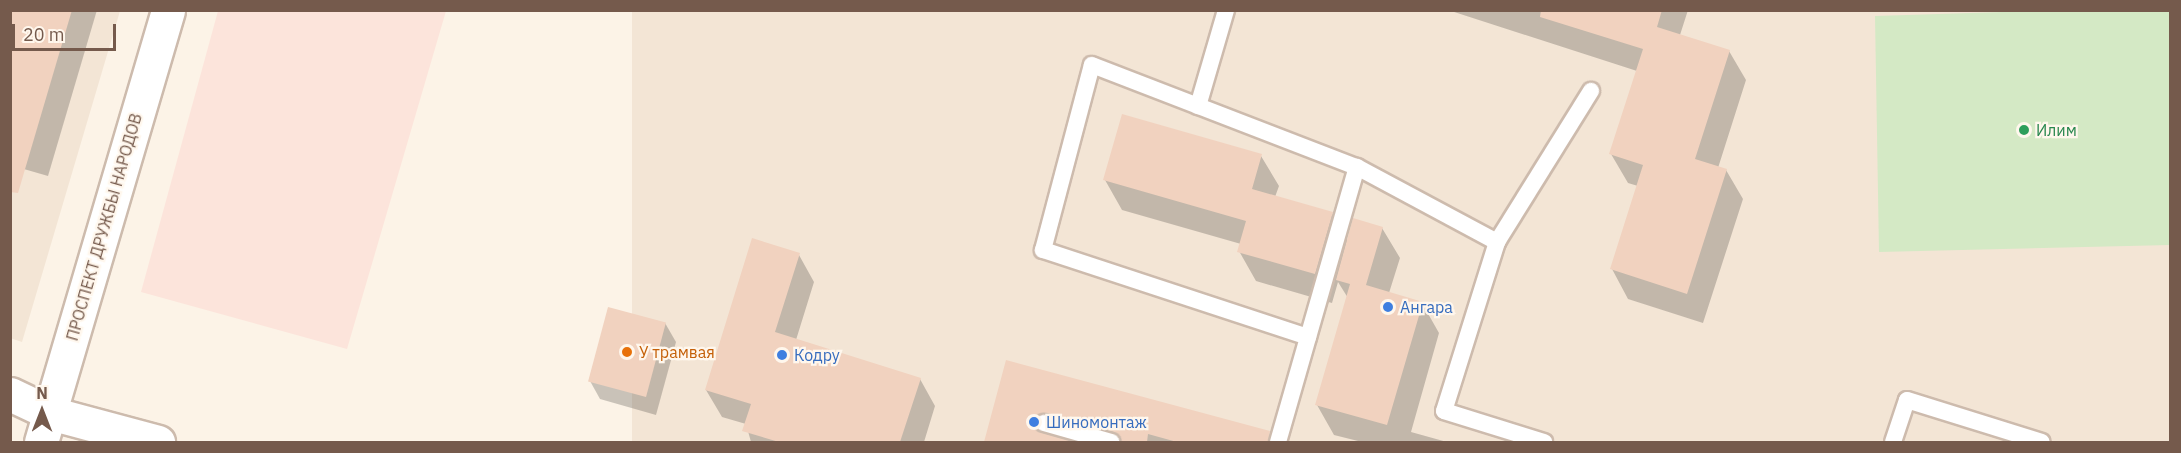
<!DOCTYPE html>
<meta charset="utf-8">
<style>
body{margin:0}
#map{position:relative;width:2181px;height:453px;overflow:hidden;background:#fcf3e7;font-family:"IBM Plex Sans",sans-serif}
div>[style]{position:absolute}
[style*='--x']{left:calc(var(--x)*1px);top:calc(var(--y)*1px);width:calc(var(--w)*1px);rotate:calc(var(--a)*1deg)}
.residential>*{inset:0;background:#f3e5d5;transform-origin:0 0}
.commercial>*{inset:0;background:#fce4db}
.green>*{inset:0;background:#d4e9c5}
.shadow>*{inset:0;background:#0003}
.building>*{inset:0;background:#f1d2bf;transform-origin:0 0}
.roads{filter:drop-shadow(2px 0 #cdbbad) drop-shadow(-2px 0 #cdbbad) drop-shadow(0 2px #cdbbad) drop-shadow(0 -2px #cdbbad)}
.service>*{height:16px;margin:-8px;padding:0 8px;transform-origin:8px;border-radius:8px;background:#fff}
.tertiary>*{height:33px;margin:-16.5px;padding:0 16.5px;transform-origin:16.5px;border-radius:16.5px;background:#fff}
.secondary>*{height:33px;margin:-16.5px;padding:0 16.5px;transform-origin:16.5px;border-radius:16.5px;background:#fff}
.dots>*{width:16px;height:16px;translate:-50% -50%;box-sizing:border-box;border:3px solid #fff7ed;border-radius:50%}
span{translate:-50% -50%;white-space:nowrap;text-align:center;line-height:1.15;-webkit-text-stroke:4.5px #fff7ed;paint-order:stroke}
.leisure-label{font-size:16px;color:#27864d}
.left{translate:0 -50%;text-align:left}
.street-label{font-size:16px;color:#755a4c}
.shop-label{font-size:16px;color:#366cbe}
.food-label{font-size:16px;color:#c56008}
.frame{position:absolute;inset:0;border:12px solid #755a4c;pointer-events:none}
.north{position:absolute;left:12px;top:381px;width:60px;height:60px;-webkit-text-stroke:4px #fff7ed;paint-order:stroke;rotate:0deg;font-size:16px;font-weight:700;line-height:24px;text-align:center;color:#755a4c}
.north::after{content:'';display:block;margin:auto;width:21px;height:27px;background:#755a4c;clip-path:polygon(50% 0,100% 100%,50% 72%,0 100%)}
.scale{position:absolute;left:12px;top:24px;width:104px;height:27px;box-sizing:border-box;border:3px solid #755a4c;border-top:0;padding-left:8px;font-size:18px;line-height:21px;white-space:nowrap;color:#755a4c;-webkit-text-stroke:4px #fff7ed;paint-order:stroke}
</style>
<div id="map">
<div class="residential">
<i style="clip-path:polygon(10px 11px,120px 11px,22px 342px,10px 338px)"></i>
<i style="left:632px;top:11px;width:1538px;height:450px"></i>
</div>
<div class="commercial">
<i style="clip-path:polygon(218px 11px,446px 11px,347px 349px,141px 292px)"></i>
</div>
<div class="green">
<i style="clip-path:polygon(2036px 11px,2170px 11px,2170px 245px,1879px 252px,1875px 16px)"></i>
</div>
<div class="shadow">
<i style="clip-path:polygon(10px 10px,97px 10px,48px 176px,10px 165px)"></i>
<i style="clip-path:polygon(1448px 10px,1688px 10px,1680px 35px,1729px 51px,1746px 80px,1718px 168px,1726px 170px,1743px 199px,1703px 323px,1628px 299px,1612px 269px,1638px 186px,1628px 183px,1611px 154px,1637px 71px)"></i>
<i style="clip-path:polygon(1261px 156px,1279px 186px,1275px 197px,1332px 214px,1348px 241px,1382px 228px,1400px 258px,1389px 293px,1422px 303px,1439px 333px,1411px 432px,1447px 442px,1362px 442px,1334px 435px,1317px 405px,1348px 298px,1338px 282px,1332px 303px,1256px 281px,1239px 251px,1241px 244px,1122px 210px,1105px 180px)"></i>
<i style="clip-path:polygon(799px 255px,814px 282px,796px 340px,920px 379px,935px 406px,924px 442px,751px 442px,746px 424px,722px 417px,706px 390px)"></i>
<i style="clip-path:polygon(665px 323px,676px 342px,656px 415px,600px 399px,590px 381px)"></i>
<i style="clip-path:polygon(1007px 362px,1261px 430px,1268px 442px,1101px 442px,1058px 430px,1047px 436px,1069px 442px,985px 442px)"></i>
</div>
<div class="building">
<i style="clip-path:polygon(10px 10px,72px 10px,18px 193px,10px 192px)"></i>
<i style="clip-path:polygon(1541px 10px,1662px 10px,1657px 27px,1730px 50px,1695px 159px,1727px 169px,1687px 294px,1610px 269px,1643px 165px,1609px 154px,1643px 49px,1540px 17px)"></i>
<i style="clip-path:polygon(1122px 114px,1262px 154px,1252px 189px,1333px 212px,1315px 274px,1237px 252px,1246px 221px,1103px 180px)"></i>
<i style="clip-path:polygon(1353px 218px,1383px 227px,1366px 285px,1423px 302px,1387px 425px,1315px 405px,1350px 284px,1336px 280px)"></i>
<i style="clip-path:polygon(752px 238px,800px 253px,775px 332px,921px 378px,900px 442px,779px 442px,742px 431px,751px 404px,705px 390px)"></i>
<i style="left:608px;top:307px;width:60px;height:77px;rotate:15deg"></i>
<i style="clip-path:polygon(1006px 360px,1270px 431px,1268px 442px,1177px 442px,1148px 434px,1147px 442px,1121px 442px,1114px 432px,1042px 413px,1034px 420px,1037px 431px,1074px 442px,984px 442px)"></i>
</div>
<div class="roads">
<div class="service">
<i style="--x:1198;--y:106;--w:100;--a:-73.7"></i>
<i style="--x:1497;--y:242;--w:178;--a:-58.1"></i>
<i style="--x:1308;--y:337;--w:279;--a:-161.8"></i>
<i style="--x:1043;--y:250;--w:191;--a:-75.2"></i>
<i style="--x:1092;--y:65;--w:284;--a:21.1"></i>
<i style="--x:1044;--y:423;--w:70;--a:15.8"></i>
<i style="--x:1278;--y:442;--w:286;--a:-74"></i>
<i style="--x:1357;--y:167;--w:159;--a:28.2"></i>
<i style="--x:1497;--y:242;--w:177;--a:107.4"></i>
<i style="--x:1444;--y:411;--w:105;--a:17.2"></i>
<i style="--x:1893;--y:442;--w:44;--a:-71.6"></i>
<i style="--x:1907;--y:400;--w:141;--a:17.3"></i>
</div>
<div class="tertiary">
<i style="--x:10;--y:394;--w:44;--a:25.4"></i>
<i style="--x:50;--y:413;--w:112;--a:15"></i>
</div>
<div class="secondary">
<i style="--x:41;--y:442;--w:450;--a:-73.6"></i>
</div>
</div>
<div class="dots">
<i style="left:2024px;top:130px;background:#2e9e5b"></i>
<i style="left:1388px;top:307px;background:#3f7fe0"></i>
<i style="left:627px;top:352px;background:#e8710a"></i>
<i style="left:782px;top:355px;background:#3f7fe0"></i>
<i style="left:1034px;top:422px;background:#3f7fe0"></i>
</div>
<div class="leisure-label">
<span class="left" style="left:2036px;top:130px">Илим</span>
</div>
<div class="street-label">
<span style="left:104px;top:227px;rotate:-74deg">ПРОСПЕКТ ДРУЖБЫ НАРОДОВ</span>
</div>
<div class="shop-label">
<span class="left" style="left:1400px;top:307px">Ангара</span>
<span class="left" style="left:794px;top:355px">Кодру</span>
<span class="left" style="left:1046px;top:422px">Шиномонтаж</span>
</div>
<div class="food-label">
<span class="left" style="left:639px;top:352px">У трамвая</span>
</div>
<div class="frame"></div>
<div class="north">N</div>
<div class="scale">20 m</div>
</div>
